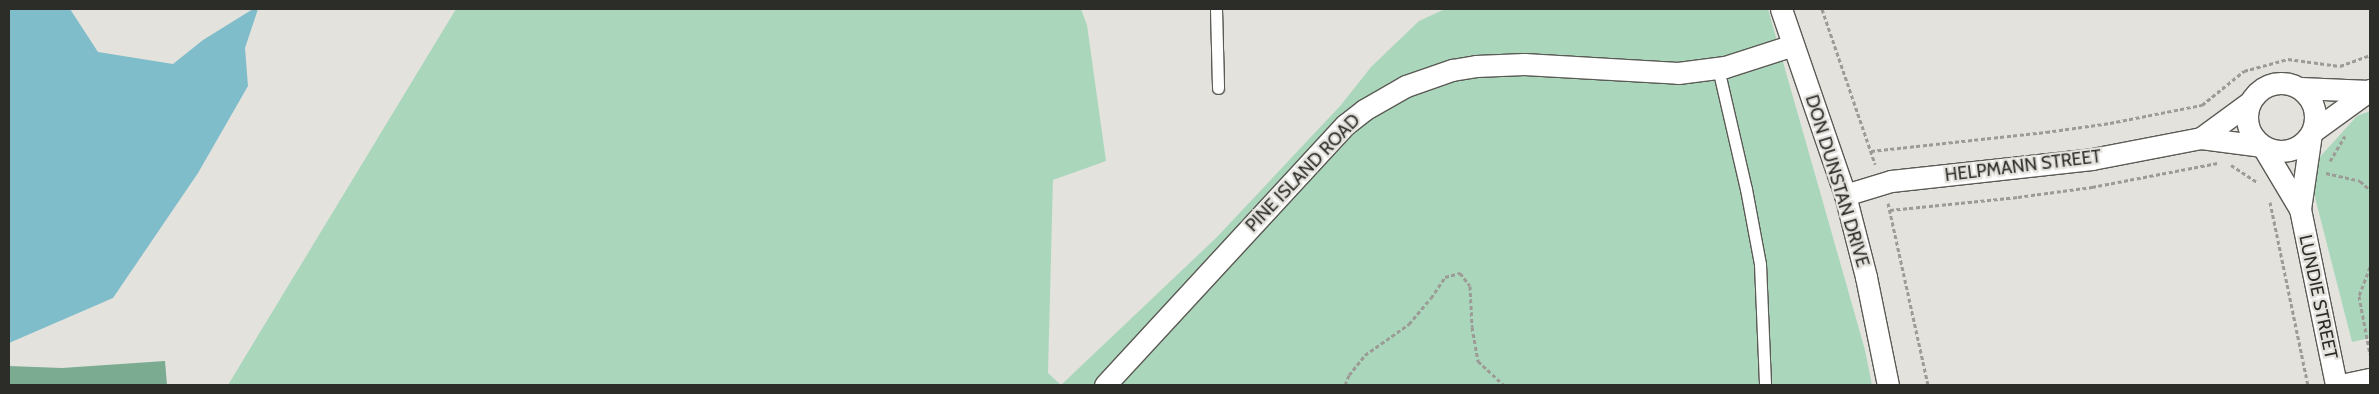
<!DOCTYPE html>
<style>
body{margin:0}
#map{position:relative;width:2379px;height:394px;overflow:hidden;background:#e4e2dd;font-family:Cabin,sans-serif}
div>[style]{position:absolute}
[style*='--x']{left:calc(var(--x)*1px);top:calc(var(--y)*1px);width:calc(var(--w)*1px);rotate:calc(var(--a)*1deg)}
.green>*{inset:0;background:#aad7bc}
.forest>*{inset:0;background:#7bab90}
.water>*{inset:0;background:#7fbdca}
.path>*{height:3px;margin-top:-1.5px;transform-origin:0;background:repeating-linear-gradient(90deg,#9c9b96 0 4px,transparent 0 6.5px)}
.roads{filter:drop-shadow(1px 0 #5b5a55) drop-shadow(-1px 0 #5b5a55) drop-shadow(0 1px #5b5a55) drop-shadow(0 -1px #5b5a55)}
.service>*{height:11px;margin:-5.5px;padding:0 5.5px;transform-origin:5.5px;border-radius:5.5px;background:#fff}
.minor>*{height:21px;margin:-10.5px;padding:0 10.5px;transform-origin:10.5px;border-radius:10.5px;background:#fff}
.minor>.ring{margin:-10.5px;padding:0;box-sizing:content-box;background:none;border:21px solid #fff;border-radius:50%}
span{translate:-50% -50%;white-space:nowrap;text-align:center;line-height:1.15;-webkit-text-stroke:4.5px #e4e2dd;paint-order:stroke}
.street-label{font-size:18px;color:#2c2c29}
.frame{position:absolute;inset:0;border:10px solid #2c2c29;pointer-events:none}
</style>
<div id="map">
<div class="green">
<i style="clip-path:polygon(456px 9px,1081px 9px,1087px 25px,1106px 161px,1053px 180px,1048px 373px,1061px 385px,1216px 238px,1341px 105px,1371px 67px,1419px 21px,1445px 9px,1768px 9px,1865px 350px,1872px 385px,228px 385px)"></i>
<i style="clip-path:polygon(2370px 111px,2370px 338px,2352px 342px,2308px 170px,2357px 116px)"></i>
</div>
<div class="forest">
<i style="clip-path:polygon(165px 361px,167px 385px,9px 385px,9px 366px,62px 368px)"></i>
</div>
<div class="water">
<i style="clip-path:polygon(9px 9px,70px 9px,98px 52px,173px 64px,203px 40px,253px 9px,258px 9px,245px 48px,248px 86px,198px 173px,113px 298px,9px 343px)"></i>
</div>
<div class="path">
<i style="--x:1822;--y:9;--w:164;--a:71.1"></i>
<i style="--x:1871;--y:151;--w:176;--a:-6.2"></i>
<i style="--x:2046;--y:132;--w:65;--a:-8"></i>
<i style="--x:2110;--y:123;--w:94;--a:-11.1"></i>
<i style="--x:2202;--y:105;--w:54;--a:-39"></i>
<i style="--x:2244;--y:71;--w:46;--a:-15.3"></i>
<i style="--x:2288;--y:59;--w:52;--a:7.7"></i>
<i style="--x:2340;--y:66;--w:32;--a:-20"></i>
<i style="--x:2330;--y:161;--w:29;--a:-59"></i>
<i style="--x:2231;--y:165;--w:31;--a:33"></i>
<i style="--x:2326;--y:173;--w:35;--a:13"></i>
<i style="--x:2360;--y:181;--w:13;--a:42"></i>
<i style="--x:2270;--y:202;--w:187;--a:78.3"></i>
<i style="--x:1888;--y:203;--w:186;--a:77.6"></i>
<i style="--x:1890;--y:210;--w:129;--a:-5.8"></i>
<i style="--x:2018;--y:197;--w:75;--a:-7.7"></i>
<i style="--x:2092;--y:187;--w:128;--a:-10.8"></i>
<i style="--x:2370;--y:267;--w:31;--a:111"></i>
<i style="--x:2359;--y:296;--w:59;--a:79.3"></i>
<i style="--x:1345;--y:385;--w:11;--a:-68"></i>
<i style="--x:1349;--y:375;--w:26;--a:-51"></i>
<i style="--x:1365;--y:355;--w:54;--a:-35.2"></i>
<i style="--x:1409;--y:324;--w:34;--a:-50"></i>
<i style="--x:1431;--y:298;--w:25;--a:-56"></i>
<i style="--x:1445;--y:277;--w:16;--a:-15"></i>
<i style="--x:1460;--y:273;--w:16;--a:52"></i>
<i style="--x:1470;--y:286;--w:41;--a:87.2"></i>
<i style="--x:1472;--y:327;--w:35;--a:80"></i>
<i style="--x:1478;--y:361;--w:35;--a:43"></i>
</div>
<div class="roads">
<div class="service">
<i style="--x:1216;--y:9;--w:79;--a:88.5"></i>
<i style="--x:1718;--y:68;--w:124;--a:77"></i>
<i style="--x:1746;--y:189;--w:76;--a:79.4"></i>
<i style="--x:1760;--y:264;--w:121;--a:87.6"></i>
</div>
<div class="minor">
<i style="--x:1781;--y:9;--w:197;--a:71"></i>
<i style="--x:1845;--y:195;--w:85;--a:75.6"></i>
<i style="--x:1866;--y:277;--w:110;--a:78.5"></i>
<i class="ring" style="left:2247px;top:83px;width:47px;height:47px"></i>
<i style="--x:2300;--y:88;--w:69;--a:2.5"></i>
<i style="--x:2312;--y:132;--w:72;--a:-35.9"></i>
<i style="--x:2201;--y:138;--w:61;--a:-36.3"></i>
<i style="--x:2263;--y:147;--w:72;--a:59.2"></i>
<i style="--x:2300;--y:209;--w:180;--a:78.4"></i>
<i style="--x:1845;--y:195;--w:48;--a:-16.9"></i>
<i style="--x:1891;--y:181;--w:202;--a:-6.2"></i>
<i style="--x:2092;--y:159;--w:111;--a:-10.9"></i>
<i style="--x:2201;--y:138;--w:62;--a:7.5"></i>
<i style="--x:2300;--y:209;--w:76;--a:-81.7"></i>
<i style="--x:1105;--y:385;--w:354;--a:-47.3"></i>
<i style="--x:1345;--y:125;--w:24;--a:-38"></i>
<i style="--x:1364;--y:110;--w:48;--a:-29.7"></i>
<i style="--x:1406;--y:86;--w:49;--a:-19.2"></i>
<i style="--x:1452;--y:70;--w:24;--a:-9"></i>
<i style="--x:1476;--y:66;--w:48;--a:-2.4"></i>
<i style="--x:1524;--y:64;--w:154;--a:3.3"></i>
<i style="--x:1678;--y:73;--w:47;--a:-7.3"></i>
<i style="--x:1725;--y:67;--w:71;--a:-17.9"></i>
<i style="--x:2341;--y:385;--w:30;--a:-12"></i>
</div>
</div>
<div class="street-label">
<span style="left:2023px;top:166px;rotate:-7deg">HELPMANN STREET</span>
<span style="left:1303px;top:173px;rotate:-46deg">PINE ISLAND ROAD</span>
<span style="left:1837px;top:181px;rotate:73deg">DON DUNSTAN DRIVE</span>
<span style="left:2318px;top:297px;rotate:78deg">LUNDIE STREET</span>
</div>
<div class="frame"></div>
</div>
